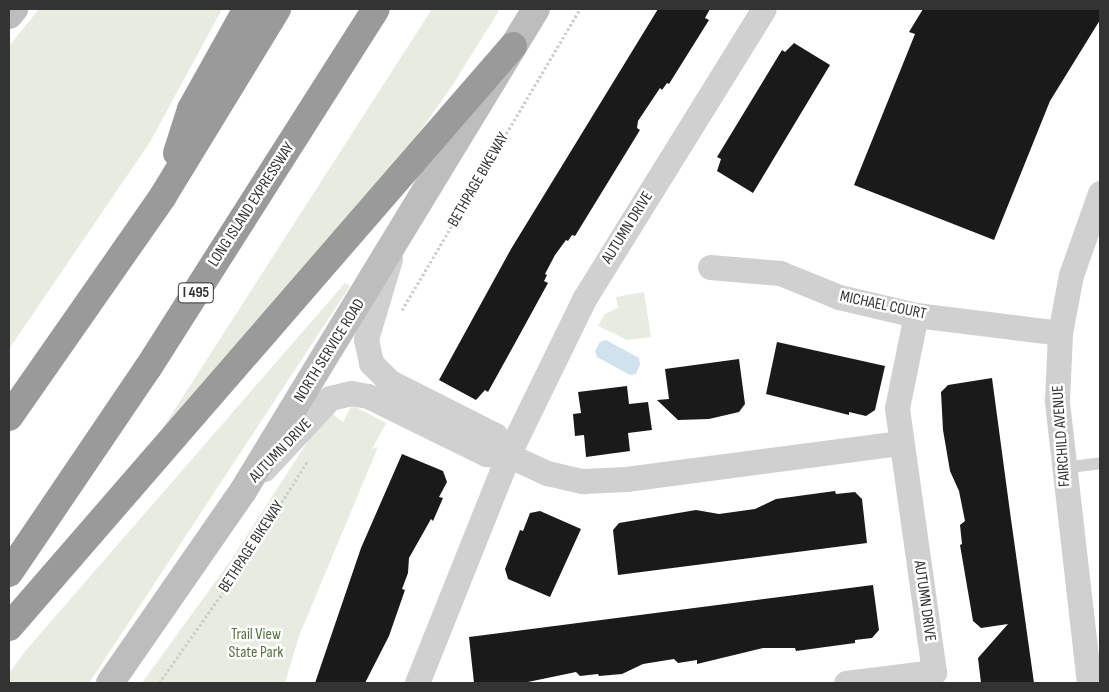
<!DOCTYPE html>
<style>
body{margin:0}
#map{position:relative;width:1109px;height:692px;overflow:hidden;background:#fff;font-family:"Sofia Sans Condensed",sans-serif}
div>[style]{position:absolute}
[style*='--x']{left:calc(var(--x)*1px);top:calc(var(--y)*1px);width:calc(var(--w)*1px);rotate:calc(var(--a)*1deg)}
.green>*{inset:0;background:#e6ecdf}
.water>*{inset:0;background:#cfe2ee}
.building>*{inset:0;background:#1a1a1a}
.path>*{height:3px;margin-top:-1.5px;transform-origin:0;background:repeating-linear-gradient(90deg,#cdcdcd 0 2.5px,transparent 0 5px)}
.lane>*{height:12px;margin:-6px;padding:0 6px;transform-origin:6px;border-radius:6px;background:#d0d0d0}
.street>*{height:25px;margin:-12.5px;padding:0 12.5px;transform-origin:12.5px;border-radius:12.5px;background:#d0d0d0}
.secondary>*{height:28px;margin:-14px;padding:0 14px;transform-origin:14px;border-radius:14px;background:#bdbdbd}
.highway>*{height:28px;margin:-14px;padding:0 14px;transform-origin:14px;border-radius:14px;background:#9a9a9a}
span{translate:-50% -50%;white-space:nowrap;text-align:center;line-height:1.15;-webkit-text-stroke:5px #fff;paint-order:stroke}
.shield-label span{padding:1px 4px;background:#fff;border:1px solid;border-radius:4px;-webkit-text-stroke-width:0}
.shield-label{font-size:15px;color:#333;font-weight:700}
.street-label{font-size:16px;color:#333}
.park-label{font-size:16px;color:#56703f}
.frame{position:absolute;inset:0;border:10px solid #333;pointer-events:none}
</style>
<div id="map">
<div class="green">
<i style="clip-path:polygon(39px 9px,222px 9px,150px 142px,9px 349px,9px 46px)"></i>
<i style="clip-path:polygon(432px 9px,500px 9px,452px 86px,376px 193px,141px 462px)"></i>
<i style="clip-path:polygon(345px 283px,350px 286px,89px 683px,9px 683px,9px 673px,27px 649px)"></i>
<i style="clip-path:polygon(644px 292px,651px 337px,627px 340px,598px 326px,605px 314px,618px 308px,616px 297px)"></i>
<i style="clip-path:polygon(352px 405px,386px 423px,372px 449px,378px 447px,299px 636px,285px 683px,142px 683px,231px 560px,321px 421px,330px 412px,343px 422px)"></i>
</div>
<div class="water">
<i style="clip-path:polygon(606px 340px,639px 358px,640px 364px,636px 374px,630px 375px,597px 357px,595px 351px,600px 342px)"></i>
</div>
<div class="building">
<i style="clip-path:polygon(658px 9px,710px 9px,705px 18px,709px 20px,669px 84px,667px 83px,662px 90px,660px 88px,638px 121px,637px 128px,640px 130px,575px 236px,572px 235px,568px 241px,566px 240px,555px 255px,545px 274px,547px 275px,544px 281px,548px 283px,514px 345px,488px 392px,485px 390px,476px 400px,439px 380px,511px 249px)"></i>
<i style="clip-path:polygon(923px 9px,1100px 9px,1100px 20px,1050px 101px,994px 240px,854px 185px,915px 34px,909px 32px)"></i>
<i style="clip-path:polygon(794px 43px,830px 65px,753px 193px,717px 171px,721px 159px,717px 157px,782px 50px,785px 52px)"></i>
<i style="clip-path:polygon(777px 342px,885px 366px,875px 410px,866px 416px,849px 412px,849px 415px,766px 394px)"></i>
<i style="clip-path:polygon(739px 359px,745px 404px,739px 412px,709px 419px,678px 420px,657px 400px,669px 399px,665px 369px)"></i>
<i style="clip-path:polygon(992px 378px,1010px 512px,1034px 683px,981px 683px,978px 658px,1008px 624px,981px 628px,973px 621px,960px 545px,962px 544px,960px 525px,965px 521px,959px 491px,950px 471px,943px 430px,941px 392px,948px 385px)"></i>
<i style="clip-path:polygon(627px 386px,629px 404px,648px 402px,652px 430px,628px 433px,630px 451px,586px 457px,584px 435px,575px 436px,573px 414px,581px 413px,578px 392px)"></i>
<i style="clip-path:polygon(402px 454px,443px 471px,447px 482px,439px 497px,443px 498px,433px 521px,431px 519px,409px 558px,408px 573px,402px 589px,405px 590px,389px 636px,365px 683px,315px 683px,361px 548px)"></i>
<i style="clip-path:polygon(835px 491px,836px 494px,855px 492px,862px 499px,867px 543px,618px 575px,613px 530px,619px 523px,696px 510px,719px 514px,755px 509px,776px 499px)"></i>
<i style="clip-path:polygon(540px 511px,581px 529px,550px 597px,508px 579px,505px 569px,520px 530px,523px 531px,530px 513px)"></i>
<i style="clip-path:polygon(873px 585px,879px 630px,872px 638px,855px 640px,855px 643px,796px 651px,795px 648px,763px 648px,697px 664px,697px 660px,678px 663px,674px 659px,643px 664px,622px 674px,599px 676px,598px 674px,580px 676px,576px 672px,523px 683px,474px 683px,469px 637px)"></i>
</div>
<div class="path">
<i style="--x:402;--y:310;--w:350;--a:-59.4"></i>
<i style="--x:159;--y:683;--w:138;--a:-54.7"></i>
<i style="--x:239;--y:570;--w:128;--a:-57.8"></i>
</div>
<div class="lane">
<i style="--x:1062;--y:468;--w:38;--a:-7"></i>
</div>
<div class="street">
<i style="--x:390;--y:259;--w:84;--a:106.7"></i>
<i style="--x:366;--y:339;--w:25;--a:78"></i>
<i style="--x:371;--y:363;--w:27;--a:45"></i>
<i style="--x:390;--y:382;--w:118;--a:26.8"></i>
<i style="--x:495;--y:435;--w:24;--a:57"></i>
<i style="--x:710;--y:267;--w:70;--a:4.9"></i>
<i style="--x:780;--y:273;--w:64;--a:22.1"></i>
<i style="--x:839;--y:297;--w:79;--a:13.2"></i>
<i style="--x:916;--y:315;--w:145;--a:7.1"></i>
<i style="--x:264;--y:469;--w:97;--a:-47.1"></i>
<i style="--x:330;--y:398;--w:22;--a:-13"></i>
<i style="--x:351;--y:393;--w:17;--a:10"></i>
<i style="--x:368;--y:396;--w:131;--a:26.2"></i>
<i style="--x:486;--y:454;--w:22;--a:3"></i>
<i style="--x:508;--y:455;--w:43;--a:24.8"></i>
<i style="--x:547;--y:473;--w:37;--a:13"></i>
<i style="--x:583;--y:481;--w:43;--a:-2.7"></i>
<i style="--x:626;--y:479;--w:277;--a:-7.5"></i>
<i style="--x:417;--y:683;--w:245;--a:-68.2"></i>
<i style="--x:508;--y:455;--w:174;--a:-64"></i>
<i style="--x:584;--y:299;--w:341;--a:-58.2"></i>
<i style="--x:846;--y:683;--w:89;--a:-7.1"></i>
<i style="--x:934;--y:672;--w:267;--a:-98"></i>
<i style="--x:897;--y:408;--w:95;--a:-78.5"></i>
<i style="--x:1089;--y:683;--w:285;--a:-96.5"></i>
<i style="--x:1057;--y:400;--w:67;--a:-87.4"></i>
<i style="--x:1060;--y:333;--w:59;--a:-79.3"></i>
<i style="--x:1071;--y:275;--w:87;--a:-70.5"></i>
</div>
<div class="secondary">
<i style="--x:9;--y:15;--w:8;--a:-50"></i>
<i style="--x:110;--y:683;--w:234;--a:-55.3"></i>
<i style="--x:243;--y:491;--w:564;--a:-58.71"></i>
</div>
<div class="highway">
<i style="--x:177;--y:153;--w:46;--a:-72.3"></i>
<i style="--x:191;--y:109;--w:115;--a:-60.8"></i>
<i style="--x:9;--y:417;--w:269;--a:-55.1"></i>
<i style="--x:163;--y:196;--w:219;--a:-58.6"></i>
<i style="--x:9;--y:573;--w:248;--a:-55.9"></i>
<i style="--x:148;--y:368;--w:425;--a:-57.6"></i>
<i style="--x:9;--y:627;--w:769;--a:-49.06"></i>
</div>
<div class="shield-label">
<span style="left:196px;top:293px">I 495</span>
</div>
<div class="street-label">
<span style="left:479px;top:180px;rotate:-60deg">BETHPAGE BIKEWAY</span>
<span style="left:252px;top:205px;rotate:-57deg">LONG ISLAND EXPRESSWAY</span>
<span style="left:628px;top:228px;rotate:-58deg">AUTUMN DRIVE</span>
<span style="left:883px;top:306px;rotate:12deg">MICHAEL COURT</span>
<span style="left:330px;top:351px;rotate:-58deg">NORTH SERVICE ROAD</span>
<span style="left:1062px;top:436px;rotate:-94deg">FAIRCHILD AVENUE</span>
<span style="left:281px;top:451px;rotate:-46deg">AUTUMN DRIVE</span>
<span style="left:252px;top:547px;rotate:-57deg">BETHPAGE BIKEWAY</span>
<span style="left:924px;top:601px;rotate:82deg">AUTUMN DRIVE</span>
</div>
<div class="park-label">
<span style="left:256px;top:644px">Trail View<br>State Park</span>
</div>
<div class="frame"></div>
</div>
